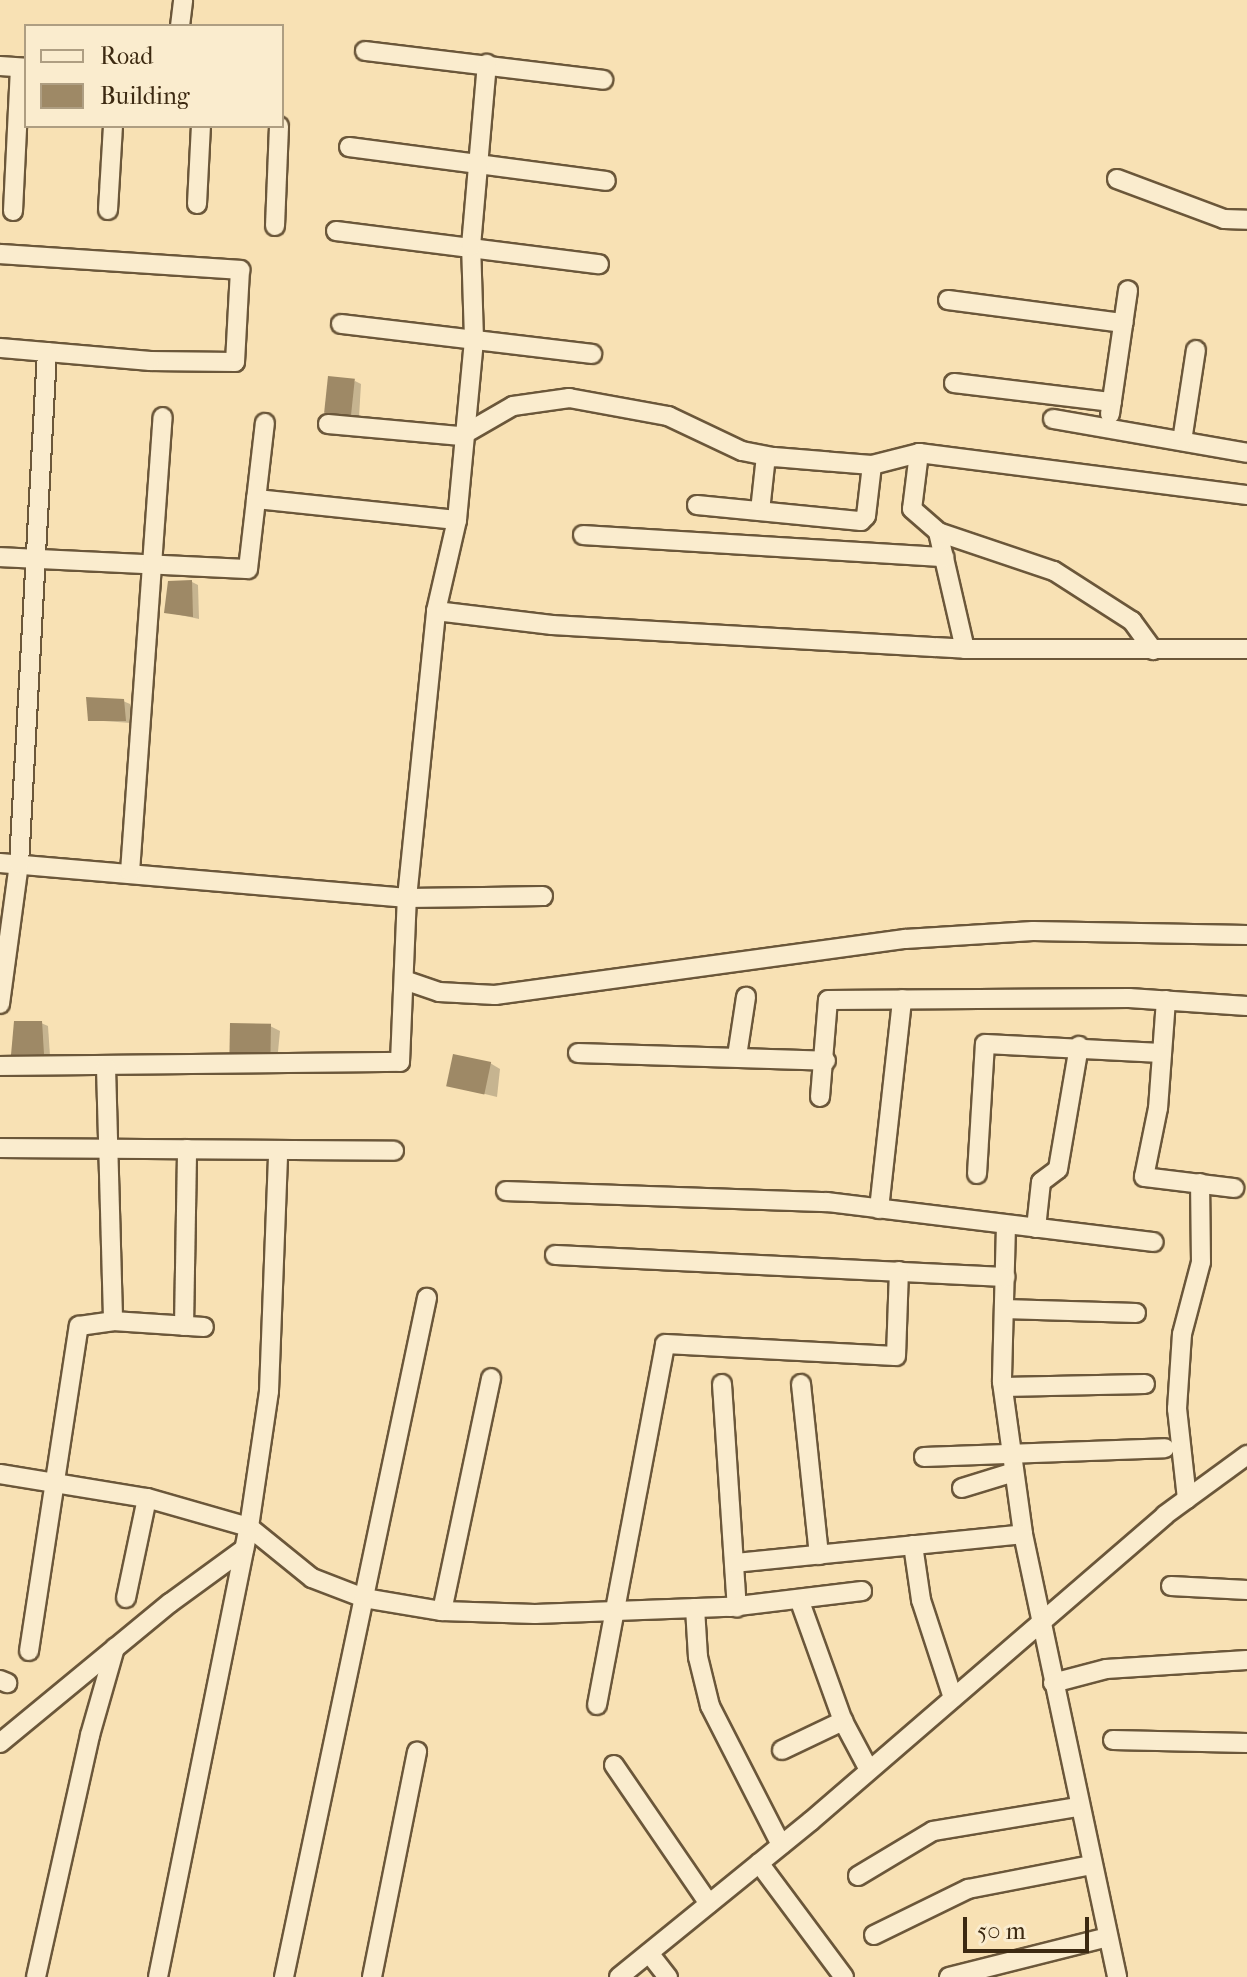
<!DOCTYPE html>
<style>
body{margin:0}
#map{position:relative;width:1247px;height:1977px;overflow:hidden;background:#f8e1b4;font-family:"IM FELL French Canon",serif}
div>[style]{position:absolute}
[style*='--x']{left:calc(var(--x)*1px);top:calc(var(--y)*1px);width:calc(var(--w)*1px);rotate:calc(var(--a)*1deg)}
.shadow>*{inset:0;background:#0003}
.building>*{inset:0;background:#9e8966;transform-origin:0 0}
.roads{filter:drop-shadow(2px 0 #6b573a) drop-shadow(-2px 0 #6b573a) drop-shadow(0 2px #6b573a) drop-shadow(0 -2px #6b573a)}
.minor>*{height:18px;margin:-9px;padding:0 9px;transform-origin:9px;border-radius:9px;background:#faecce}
span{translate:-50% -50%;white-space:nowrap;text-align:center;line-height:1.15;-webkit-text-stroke:7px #faecce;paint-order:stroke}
.legend{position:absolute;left:24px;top:24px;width:260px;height:104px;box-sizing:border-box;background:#faecce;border:2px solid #ae9e82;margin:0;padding:10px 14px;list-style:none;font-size:24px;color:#3c2911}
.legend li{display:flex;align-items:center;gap:16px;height:40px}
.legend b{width:40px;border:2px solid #ae9e82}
.scale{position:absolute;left:963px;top:1917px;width:126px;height:36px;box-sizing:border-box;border:4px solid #3c2911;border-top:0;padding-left:10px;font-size:24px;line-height:28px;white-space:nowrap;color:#3c2911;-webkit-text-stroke:6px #faecce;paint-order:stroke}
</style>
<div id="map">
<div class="shadow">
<i style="clip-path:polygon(355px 381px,361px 384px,359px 417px,328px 412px)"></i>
<i style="clip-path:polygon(192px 582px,198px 585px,199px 619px,166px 612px)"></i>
<i style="clip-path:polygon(123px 701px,130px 704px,131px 723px,90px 720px)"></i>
<i style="clip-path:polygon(41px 1023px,48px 1026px,50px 1056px,13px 1053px)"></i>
<i style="clip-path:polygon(232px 1025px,270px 1026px,280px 1031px,277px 1062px)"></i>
<i style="clip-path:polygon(490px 1063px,500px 1069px,497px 1097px,449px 1085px)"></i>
</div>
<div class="building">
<i style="left:328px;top:376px;width:27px;height:37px;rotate:6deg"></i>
<i style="clip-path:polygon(192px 580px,193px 617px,164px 613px,168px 581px)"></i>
<i style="clip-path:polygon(86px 697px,124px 699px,126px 721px,88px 721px)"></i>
<i style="clip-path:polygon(14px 1021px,42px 1021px,44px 1054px,11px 1055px)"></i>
<i style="left:230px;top:1023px;width:41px;height:35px;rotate:1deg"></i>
<i style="left:453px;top:1054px;width:39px;height:33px;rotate:12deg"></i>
</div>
<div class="roads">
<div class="minor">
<i style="--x:180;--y:26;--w:26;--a:-83"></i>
<i style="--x:365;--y:51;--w:240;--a:6.9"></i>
<i style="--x:0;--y:66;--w:26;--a:4"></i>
<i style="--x:349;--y:147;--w:259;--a:7.5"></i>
<i style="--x:1117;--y:179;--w:114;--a:20.5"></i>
<i style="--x:1224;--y:219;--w:23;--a:2"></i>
<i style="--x:197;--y:204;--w:78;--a:-87.1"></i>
<i style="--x:108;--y:210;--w:84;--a:-86.6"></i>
<i style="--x:13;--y:211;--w:143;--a:-87.2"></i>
<i style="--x:275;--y:226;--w:100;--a:-87.7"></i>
<i style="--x:336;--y:231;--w:265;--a:7.2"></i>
<i style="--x:0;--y:254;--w:241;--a:3.8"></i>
<i style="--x:240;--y:270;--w:92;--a:93.1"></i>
<i style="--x:235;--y:362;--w:85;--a:-179.3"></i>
<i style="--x:150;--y:361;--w:151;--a:-175"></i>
<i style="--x:948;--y:300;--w:177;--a:7.5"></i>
<i style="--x:341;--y:324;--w:253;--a:6.8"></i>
<i style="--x:954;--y:383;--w:159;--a:6.9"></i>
<i style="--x:1110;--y:414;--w:125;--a:-81.7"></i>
<i style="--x:1053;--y:419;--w:197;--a:9.9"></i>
<i style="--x:328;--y:424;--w:134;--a:5.2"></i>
<i style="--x:461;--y:436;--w:60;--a:-30"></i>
<i style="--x:513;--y:406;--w:57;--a:-8.1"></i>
<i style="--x:569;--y:398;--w:101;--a:10.3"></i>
<i style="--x:668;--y:416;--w:82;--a:25.3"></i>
<i style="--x:742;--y:451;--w:33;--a:11"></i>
<i style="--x:774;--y:457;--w:98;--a:4.7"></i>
<i style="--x:872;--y:465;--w:49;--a:-14.3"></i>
<i style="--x:919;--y:453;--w:331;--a:7.3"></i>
<i style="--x:1182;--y:441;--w:92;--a:-81.3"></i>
<i style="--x:919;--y:453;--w:56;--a:97.1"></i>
<i style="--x:912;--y:509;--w:35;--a:41"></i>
<i style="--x:938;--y:532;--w:120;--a:77"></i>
<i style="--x:256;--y:499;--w:202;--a:6"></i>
<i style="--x:697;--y:505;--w:165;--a:5.6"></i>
<i style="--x:861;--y:521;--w:7;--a:-45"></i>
<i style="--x:866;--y:516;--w:51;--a:-83.3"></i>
<i style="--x:760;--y:511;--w:55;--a:-83.8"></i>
<i style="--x:938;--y:532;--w:122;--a:18.6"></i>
<i style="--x:1054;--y:571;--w:93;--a:32.7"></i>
<i style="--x:1132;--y:621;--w:36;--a:54"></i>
<i style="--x:583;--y:535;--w:362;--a:3.5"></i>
<i style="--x:0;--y:557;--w:248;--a:2.8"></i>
<i style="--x:248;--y:569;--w:147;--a:-83.4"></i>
<i style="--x:436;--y:611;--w:117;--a:6.9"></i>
<i style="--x:552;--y:625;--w:414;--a:3.3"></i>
<i style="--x:965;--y:649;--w:282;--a:0"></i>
<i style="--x:0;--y:863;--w:409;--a:4.9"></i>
<i style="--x:407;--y:898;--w:136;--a:-0.8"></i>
<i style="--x:130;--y:872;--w:456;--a:-85.9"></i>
<i style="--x:407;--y:981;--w:34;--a:19"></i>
<i style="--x:439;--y:992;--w:56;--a:3.1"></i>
<i style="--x:495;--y:995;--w:414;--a:-7.8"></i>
<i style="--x:905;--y:939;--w:128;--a:-3.6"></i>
<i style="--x:1033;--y:931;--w:214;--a:1.1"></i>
<i style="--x:1166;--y:1000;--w:108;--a:94.2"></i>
<i style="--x:1158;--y:1108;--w:70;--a:101.5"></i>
<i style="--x:1144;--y:1177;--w:91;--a:7"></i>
<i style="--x:0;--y:1004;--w:141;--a:-82.3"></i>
<i style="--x:19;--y:864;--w:513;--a:-86.87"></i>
<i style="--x:578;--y:1053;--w:248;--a:1.8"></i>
<i style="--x:737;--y:1056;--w:60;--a:-81.3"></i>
<i style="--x:0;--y:1066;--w:400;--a:-0.6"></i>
<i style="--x:400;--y:1062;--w:164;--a:-87.6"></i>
<i style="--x:407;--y:898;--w:288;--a:-84.2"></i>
<i style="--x:436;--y:611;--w:93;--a:-77"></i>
<i style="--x:457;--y:520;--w:182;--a:-84.6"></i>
<i style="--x:474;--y:339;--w:93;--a:-91.8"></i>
<i style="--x:471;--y:246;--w:183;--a:-85"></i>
<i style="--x:106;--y:1067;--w:254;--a:88.4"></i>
<i style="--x:820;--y:1097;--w:97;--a:-85.3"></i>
<i style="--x:828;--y:1000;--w:301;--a:-0.4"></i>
<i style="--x:1129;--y:998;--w:118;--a:3.9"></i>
<i style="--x:0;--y:1148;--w:394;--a:0.4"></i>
<i style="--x:977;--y:1174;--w:130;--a:-86.5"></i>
<i style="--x:985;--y:1044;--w:177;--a:2.9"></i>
<i style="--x:506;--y:1191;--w:321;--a:2"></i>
<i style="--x:827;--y:1202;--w:329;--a:7"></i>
<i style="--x:879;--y:1209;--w:211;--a:-83.7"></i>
<i style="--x:1006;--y:1225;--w:157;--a:91.5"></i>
<i style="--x:1002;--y:1382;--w:153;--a:82.1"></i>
<i style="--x:1023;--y:1534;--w:453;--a:78"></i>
<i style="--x:1036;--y:1228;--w:46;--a:-83.8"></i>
<i style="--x:1041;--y:1182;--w:21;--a:-37"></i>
<i style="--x:1058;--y:1169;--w:125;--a:-80.3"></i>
<i style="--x:555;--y:1255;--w:451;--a:2.8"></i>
<i style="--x:1004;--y:1309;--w:132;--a:1.7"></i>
<i style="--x:184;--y:1326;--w:177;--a:-89"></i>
<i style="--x:722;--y:1384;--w:224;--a:86.2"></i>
<i style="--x:801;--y:1384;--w:172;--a:84"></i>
<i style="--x:1003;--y:1387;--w:142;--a:-1.2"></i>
<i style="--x:924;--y:1457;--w:241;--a:-2.1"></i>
<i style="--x:0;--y:1474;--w:149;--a:9.3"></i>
<i style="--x:147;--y:1498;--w:106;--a:15.9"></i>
<i style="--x:249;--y:1527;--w:81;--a:39"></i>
<i style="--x:312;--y:1578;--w:56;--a:21"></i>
<i style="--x:364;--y:1598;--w:79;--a:9.5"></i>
<i style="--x:442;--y:1611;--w:93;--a:1.8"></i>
<i style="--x:535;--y:1614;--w:195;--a:-2.1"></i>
<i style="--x:730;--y:1607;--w:133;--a:-6.9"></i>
<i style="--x:962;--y:1488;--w:54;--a:-17.1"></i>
<i style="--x:1187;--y:1499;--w:91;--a:-96.3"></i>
<i style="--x:1177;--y:1409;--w:75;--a:-86.2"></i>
<i style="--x:1182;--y:1334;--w:74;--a:-75.2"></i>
<i style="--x:1201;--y:1262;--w:79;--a:-90.7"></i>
<i style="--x:913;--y:1545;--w:56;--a:81.7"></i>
<i style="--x:921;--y:1600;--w:103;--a:71.9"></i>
<i style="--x:735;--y:1563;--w:289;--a:-5.7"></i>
<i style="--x:1171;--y:1586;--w:76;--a:3"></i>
<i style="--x:126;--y:1598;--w:102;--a:-78.1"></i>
<i style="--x:799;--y:1599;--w:130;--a:70.2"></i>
<i style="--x:843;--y:1721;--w:55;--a:62"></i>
<i style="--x:695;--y:1608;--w:49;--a:86.5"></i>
<i style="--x:698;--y:1657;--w:50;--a:76.2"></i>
<i style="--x:710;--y:1706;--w:156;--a:62.9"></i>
<i style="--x:442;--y:1611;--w:238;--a:-78.1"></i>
<i style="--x:29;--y:1651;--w:329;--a:-81.3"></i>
<i style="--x:79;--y:1326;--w:34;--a:-8"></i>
<i style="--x:113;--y:1321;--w:91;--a:3.8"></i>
<i style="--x:0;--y:1680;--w:8;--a:23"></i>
<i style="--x:1053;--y:1683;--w:55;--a:-14.8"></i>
<i style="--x:1106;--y:1669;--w:141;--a:-3.7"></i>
<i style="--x:597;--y:1705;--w:367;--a:-79.3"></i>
<i style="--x:665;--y:1344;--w:231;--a:3"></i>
<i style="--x:896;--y:1356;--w:85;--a:-88"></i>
<i style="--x:1113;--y:1740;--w:134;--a:1.3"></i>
<i style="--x:0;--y:1743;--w:220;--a:-39.5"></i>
<i style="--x:170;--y:1603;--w:92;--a:-36.1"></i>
<i style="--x:782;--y:1750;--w:68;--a:-25.4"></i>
<i style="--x:614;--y:1765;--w:168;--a:55.6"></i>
<i style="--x:759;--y:1863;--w:142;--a:53.3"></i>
<i style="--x:858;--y:1876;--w:87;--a:-31"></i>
<i style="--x:933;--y:1831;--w:147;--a:-9.4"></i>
<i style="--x:874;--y:1935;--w:105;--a:-26.1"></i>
<i style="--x:968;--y:1889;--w:125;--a:-11"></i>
<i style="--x:649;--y:1953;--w:31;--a:52"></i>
<i style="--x:36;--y:1977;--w:248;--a:-77.4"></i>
<i style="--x:90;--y:1735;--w:91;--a:-74"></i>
<i style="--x:158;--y:1977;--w:459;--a:-78.6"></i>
<i style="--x:249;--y:1527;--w:137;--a:-81.6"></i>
<i style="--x:269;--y:1391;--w:238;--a:-87.8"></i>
<i style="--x:284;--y:1977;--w:694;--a:-78.11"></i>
<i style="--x:372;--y:1977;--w:230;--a:-78.7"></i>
<i style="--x:619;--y:1977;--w:247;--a:-39.1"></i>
<i style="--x:811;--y:1821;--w:468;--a:-40.8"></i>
<i style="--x:1165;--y:1515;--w:102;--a:-36.2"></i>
<i style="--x:949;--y:1977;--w:164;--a:-14.1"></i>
</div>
</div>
<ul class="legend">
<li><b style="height:10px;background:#faecce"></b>Road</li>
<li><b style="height:22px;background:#9e8966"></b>Building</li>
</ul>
<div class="scale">50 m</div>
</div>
